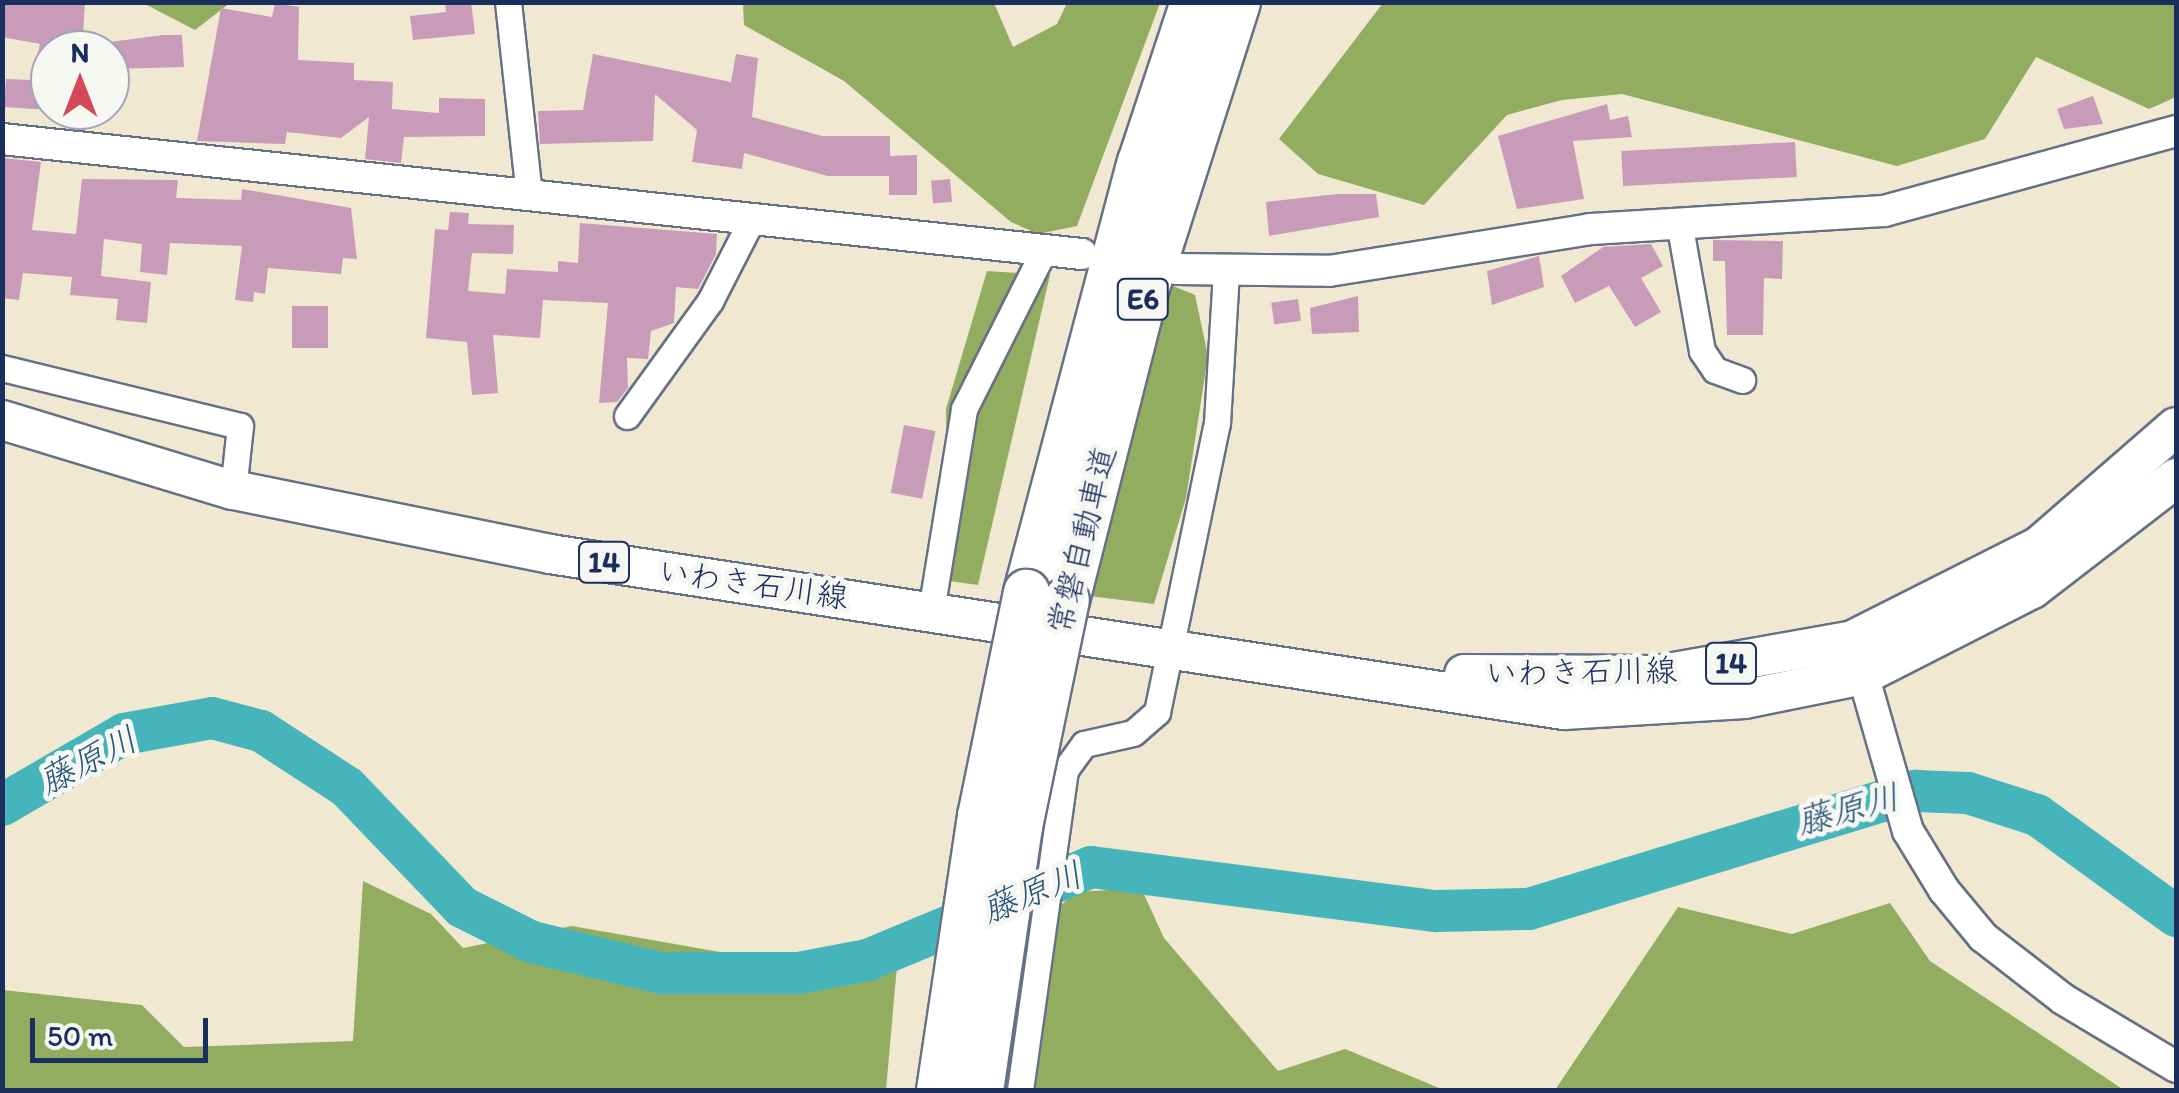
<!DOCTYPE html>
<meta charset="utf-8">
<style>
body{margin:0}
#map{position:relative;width:2179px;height:1093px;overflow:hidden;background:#f0e8d1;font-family:Itim,"Klee One",sans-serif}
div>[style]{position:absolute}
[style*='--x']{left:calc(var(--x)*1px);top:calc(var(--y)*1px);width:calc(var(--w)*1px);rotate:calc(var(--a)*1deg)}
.forest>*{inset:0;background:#92ad60}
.river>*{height:42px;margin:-21px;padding:0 21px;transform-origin:21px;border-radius:21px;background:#45b5bb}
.building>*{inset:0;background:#c89bb8;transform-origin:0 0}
.roads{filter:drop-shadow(2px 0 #667086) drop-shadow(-2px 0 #667086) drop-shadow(0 2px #667086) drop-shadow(0 -2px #667086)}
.minor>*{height:25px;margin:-12.5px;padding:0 12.5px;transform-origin:12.5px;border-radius:12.5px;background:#fff}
.tertiary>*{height:30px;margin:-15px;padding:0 15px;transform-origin:15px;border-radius:15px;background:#fff}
.primary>*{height:38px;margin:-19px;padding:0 19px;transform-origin:19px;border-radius:19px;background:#fff}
.motorway>*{height:45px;margin:-22.5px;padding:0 22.5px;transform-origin:22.5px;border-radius:22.5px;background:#fff}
.bridges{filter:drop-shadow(2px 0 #667086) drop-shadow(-2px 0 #667086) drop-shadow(0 2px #667086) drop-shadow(0 -2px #667086)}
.motorway-bridge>*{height:45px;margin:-22.5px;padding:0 22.5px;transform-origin:22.5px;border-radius:22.5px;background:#fff}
span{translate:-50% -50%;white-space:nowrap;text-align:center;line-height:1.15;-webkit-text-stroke:10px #f6f6f2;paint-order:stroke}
.shield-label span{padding:2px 8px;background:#f6f6f2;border:2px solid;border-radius:8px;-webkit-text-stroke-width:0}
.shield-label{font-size:30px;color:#1b2f5e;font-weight:700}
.street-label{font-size:32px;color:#1b2f5e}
.water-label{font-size:35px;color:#28577a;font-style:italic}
.frame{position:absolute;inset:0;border:5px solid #1b2f5e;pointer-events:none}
.north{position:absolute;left:30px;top:30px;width:100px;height:100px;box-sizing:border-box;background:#f6f6f2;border:2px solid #9ea6b7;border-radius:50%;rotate:0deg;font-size:28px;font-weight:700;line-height:40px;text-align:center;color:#1b2f5e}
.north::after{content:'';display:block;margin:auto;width:35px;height:45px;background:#d1495b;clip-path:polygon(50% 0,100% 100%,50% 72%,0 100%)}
.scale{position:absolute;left:30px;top:1018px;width:178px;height:45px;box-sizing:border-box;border:5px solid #1b2f5e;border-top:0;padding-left:12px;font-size:30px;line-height:35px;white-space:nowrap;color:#1b2f5e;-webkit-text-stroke:8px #f6f6f2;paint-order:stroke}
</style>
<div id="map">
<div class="forest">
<i style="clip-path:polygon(143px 3px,230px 3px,195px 30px)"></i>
<i style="clip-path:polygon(743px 3px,994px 3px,1013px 47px,1057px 24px,1067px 3px,1160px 3px,1077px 226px,1038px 234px,1011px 222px,844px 81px,744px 25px)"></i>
<i style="clip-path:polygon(1383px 3px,2176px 3px,2176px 97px,2149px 109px,2036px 57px,1985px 139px,1897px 166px,1622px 94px,1562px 100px,1507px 115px,1424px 205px,1318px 174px,1279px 139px)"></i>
<i style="clip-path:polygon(987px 271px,1050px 275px,978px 585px,949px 581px,946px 409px)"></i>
<i style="clip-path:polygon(1166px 283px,1195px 295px,1208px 356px,1186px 498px,1154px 604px,1081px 595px)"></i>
<i style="clip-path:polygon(363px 881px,431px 914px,463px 948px,572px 926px,743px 956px,897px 966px,886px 1090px,3px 1090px,3px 990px,142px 1005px,184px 1047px,353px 1041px)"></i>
<i style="clip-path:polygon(1141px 888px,1164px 938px,1278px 1071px,1345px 1049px,1444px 1090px,1000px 1090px,1017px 1026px,1019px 939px,1077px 892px)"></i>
<i style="clip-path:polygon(1890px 903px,1930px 961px,2124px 1090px,1555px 1090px,1678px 907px,1792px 934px)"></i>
</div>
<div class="river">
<i style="--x:2;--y:805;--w:141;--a:-30.2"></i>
<i style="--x:124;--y:734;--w:89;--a:-10.3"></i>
<i style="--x:212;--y:718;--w:51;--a:14.9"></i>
<i style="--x:261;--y:731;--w:103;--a:33.1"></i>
<i style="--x:347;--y:787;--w:166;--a:46.2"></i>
<i style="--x:462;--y:907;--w:78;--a:26.6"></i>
<i style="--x:532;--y:942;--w:133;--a:13.5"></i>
<i style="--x:661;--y:973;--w:138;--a:0"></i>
<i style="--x:799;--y:973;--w:70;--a:-10.7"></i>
<i style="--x:868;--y:960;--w:242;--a:-22.6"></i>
<i style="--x:1091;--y:867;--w:348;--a:7.3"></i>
<i style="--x:1436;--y:911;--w:93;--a:-1.2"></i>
<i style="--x:1529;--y:909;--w:405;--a:-17"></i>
<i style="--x:1916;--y:791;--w:52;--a:2.2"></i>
<i style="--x:1968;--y:793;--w:72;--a:17.7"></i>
<i style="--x:2037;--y:815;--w:172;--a:36"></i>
</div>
<div class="building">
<i style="clip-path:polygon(2px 2px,85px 2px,82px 50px,50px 50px,50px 110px,4px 107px,6px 79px,31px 80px,40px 44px,2px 37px)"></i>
<i style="clip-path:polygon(445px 2px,471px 2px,475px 34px,413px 40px,410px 16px,446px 12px)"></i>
<i style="clip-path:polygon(275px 3px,299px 7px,298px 60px,354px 63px,354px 80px,393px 82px,392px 109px,439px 113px,439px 98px,485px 99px,485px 136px,404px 137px,401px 163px,365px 159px,369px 117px,341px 138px,287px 132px,285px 144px,197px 141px,221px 8px,272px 17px)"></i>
<i style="clip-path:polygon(163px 35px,182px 35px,184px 67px,110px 69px,110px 42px)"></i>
<i style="clip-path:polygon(593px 54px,731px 82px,736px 54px,758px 58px,752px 117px,822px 136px,890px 136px,890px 156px,917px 155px,917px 195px,889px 195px,889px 176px,828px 176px,744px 153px,742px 169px,692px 162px,697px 130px,655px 94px,653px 141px,540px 144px,538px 111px,583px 110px)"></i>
<i style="clip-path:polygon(2093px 96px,2103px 124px,2064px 129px,2057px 109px)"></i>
<i style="clip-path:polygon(1607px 104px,1610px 120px,1628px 116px,1632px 137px,1573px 141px,1584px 199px,1517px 209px,1498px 136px)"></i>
<i style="left:1795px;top:142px;width:35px;height:174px;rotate:87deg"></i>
<i style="clip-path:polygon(4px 158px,41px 162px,32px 230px,76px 234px,82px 179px,178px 180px,176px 198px,241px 200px,242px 189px,351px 208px,357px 259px,343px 258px,341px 274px,268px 268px,265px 294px,254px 292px,253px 302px,235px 300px,242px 246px,170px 243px,167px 275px,140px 272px,142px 244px,104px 239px,101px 276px,151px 282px,147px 323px,116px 320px,118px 299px,70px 295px,72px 277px,23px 273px,19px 300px,2px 298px)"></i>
<i style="left:950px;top:179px;width:23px;height:19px;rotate:85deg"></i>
<i style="clip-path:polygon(1337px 194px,1376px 194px,1379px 217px,1269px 236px,1266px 202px)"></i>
<i style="clip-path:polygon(450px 212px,469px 213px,468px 224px,514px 225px,513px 254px,472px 253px,468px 291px,505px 294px,507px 269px,558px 272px,558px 261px,578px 263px,580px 223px,717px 234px,716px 254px,698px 289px,676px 287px,674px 323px,651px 331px,648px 359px,627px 358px,628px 388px,617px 402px,599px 403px,608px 303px,543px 300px,540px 338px,493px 335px,498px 393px,472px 395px,467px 342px,426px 338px,435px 229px,448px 230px)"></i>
<i style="clip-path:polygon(1713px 240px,1783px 241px,1782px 279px,1764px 278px,1763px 335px,1727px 335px,1725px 261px,1713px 261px)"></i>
<i style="clip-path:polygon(1651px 244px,1663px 266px,1641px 278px,1661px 312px,1635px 327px,1609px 286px,1575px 303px,1561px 276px,1603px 247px)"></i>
<i style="clip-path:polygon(1539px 256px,1544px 287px,1492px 305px,1487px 271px)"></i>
<i style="clip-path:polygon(1358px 296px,1359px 332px,1312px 334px,1310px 308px)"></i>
<i style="left:1298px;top:299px;width:22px;height:27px;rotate:82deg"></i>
<i style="left:292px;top:306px;width:36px;height:42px"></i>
<i style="left:904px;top:425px;width:32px;height:69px;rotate:11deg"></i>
</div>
<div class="roads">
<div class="minor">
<i style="--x:508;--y:2;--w:194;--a:83.8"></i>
<i style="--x:1679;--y:222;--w:131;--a:79.9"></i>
<i style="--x:1702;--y:351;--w:23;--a:56"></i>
<i style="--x:1715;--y:370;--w:29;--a:20"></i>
<i style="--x:2;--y:368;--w:245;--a:13.7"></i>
<i style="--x:240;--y:426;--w:64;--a:96.2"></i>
<i style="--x:627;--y:416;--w:142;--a:-54.2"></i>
<i style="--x:710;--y:301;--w:92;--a:-62.9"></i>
<i style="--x:931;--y:611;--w:205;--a:-80.7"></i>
<i style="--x:964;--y:409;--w:178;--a:-63.3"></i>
<i style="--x:1020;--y:1090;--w:323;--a:-82"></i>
<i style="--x:1065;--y:770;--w:32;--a:-54"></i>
<i style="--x:1084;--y:744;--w:50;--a:-12.7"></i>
<i style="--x:1133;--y:733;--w:32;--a:-41"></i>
<i style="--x:1157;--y:712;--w:295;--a:-78.3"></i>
<i style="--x:1217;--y:423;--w:151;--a:-86.6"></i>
</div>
<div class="tertiary">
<i style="--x:2;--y:139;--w:1086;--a:6.08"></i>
<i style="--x:1176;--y:269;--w:153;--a:0.7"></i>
<i style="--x:1329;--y:271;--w:264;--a:-9.1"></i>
<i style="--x:1590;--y:229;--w:295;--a:-3.5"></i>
<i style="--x:1884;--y:211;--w:303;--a:-15.3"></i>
<i style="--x:1858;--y:657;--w:181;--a:74"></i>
<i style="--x:1908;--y:831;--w:69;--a:58.6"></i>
<i style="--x:1944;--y:890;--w:61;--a:50.3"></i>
<i style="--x:1983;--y:937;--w:101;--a:37.8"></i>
<i style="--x:2063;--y:999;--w:132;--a:31"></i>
</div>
<div class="primary">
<i style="--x:2;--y:420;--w:241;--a:16.9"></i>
<i style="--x:233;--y:490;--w:323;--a:11.4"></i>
<i style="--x:550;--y:554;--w:1026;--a:8.75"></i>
<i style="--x:1564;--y:710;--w:181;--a:-3.5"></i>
<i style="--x:1745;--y:699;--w:120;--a:-11.5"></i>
<i style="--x:1863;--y:675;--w:190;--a:-27"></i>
<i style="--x:2032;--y:589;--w:182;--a:-37.6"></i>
<i style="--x:1464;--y:674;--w:193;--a:0.3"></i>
<i style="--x:1657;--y:675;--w:199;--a:-10.1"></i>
<i style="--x:1853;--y:640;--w:208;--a:-26.8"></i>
<i style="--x:2039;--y:546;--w:181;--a:-41"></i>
</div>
<div class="motorway">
<i style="--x:1026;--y:592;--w:445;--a:-75.2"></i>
<i style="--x:1140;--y:162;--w:169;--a:-71.7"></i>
<i style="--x:1066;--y:600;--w:323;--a:-75.7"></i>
<i style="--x:1146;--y:287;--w:299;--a:-72.3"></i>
</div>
</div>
<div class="bridges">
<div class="motorway-bridge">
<i style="--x:939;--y:1090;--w:277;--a:-81.5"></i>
<i style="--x:980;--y:816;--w:229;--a:-78.4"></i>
<i style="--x:980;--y:1090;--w:267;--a:-81.6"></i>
<i style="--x:1019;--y:826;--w:231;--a:-78.3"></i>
</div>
</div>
<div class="shield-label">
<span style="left:1143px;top:299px">E6</span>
<span style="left:604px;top:562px">14</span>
<span style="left:1731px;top:663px">14</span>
</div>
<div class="street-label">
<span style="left:1082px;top:540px;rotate:-76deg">常磐自動車道</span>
<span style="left:753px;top:584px;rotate:8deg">いわき石川線</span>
<span style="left:1581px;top:672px;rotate:-1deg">いわき石川線</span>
</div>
<div class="water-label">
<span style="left:88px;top:760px;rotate:-27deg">藤原川</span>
<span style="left:1848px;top:809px;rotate:-15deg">藤原川</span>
<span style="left:1032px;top:892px;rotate:-22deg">藤原川</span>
</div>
<div class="frame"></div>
<div class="north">N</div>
<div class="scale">50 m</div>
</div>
